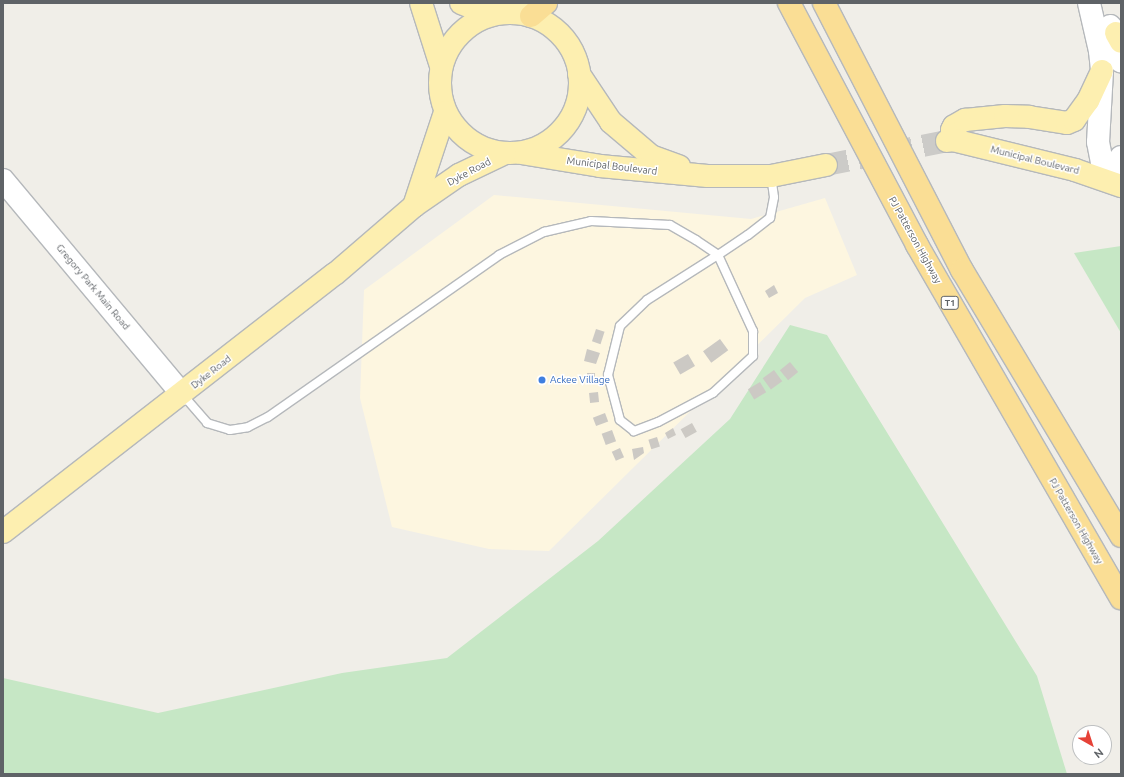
<!DOCTYPE html>
<style>
body{margin:0}
#map{position:relative;width:1124px;height:777px;overflow:hidden;background:#f0eee8;font-family:Ubuntu,sans-serif}
div>[style]{position:absolute}
[style*='--x']{left:calc(var(--x)*1px);top:calc(var(--y)*1px);width:calc(var(--w)*1px);rotate:calc(var(--a)*1deg)}
.commercial>*{inset:0;background:#fdf6e0}
.green>*{inset:0;background:#c6e7c5}
.building>*{inset:0;background:#ccc9c4;transform-origin:0 0}
.primary-tunnel>*{height:22px;margin-top:-11px;transform-origin:0;background:repeating-linear-gradient(90deg,#cccbc8 0 22px,transparent 0 33px)}
.roads{filter:drop-shadow(1px 0 #b5b8bb) drop-shadow(-1px 0 #b5b8bb) drop-shadow(0 1px #b5b8bb) drop-shadow(0 -1px #b5b8bb)}
.lane>*{height:8px;margin:-4px;padding:0 4px;transform-origin:4px;border-radius:4px;background:#fff}
.secondary>*{height:22px;margin:-11px;padding:0 11px;transform-origin:11px;border-radius:11px;background:#fff}
.primary>*{height:22px;margin:-11px;padding:0 11px;transform-origin:11px;border-radius:11px;background:#fdefb0}
.primary>.ring{margin:-11px;padding:0;box-sizing:content-box;background:none;border:22px solid #fdefb0;border-radius:50%}
.highway>*{height:22px;margin:-11px;padding:0 11px;transform-origin:11px;border-radius:11px;background:#fade95}
.dots>*{width:11px;height:11px;translate:-50% -50%;box-sizing:border-box;border:2px solid #fff;border-radius:50%}
span{translate:-50% -50%;white-space:nowrap;text-align:center;line-height:1.15;-webkit-text-stroke:3px #fff;paint-order:stroke}
.shield-label span{padding:1px 3px;background:#fff;border:1px solid;border-radius:3px;-webkit-text-stroke-width:0}
.shield-label{font-size:9px;color:#5f6367;font-weight:700}
.street-label{font-size:10px;color:#5f6367}
.shop-label{font-size:10px;color:#366cbe}
.left{translate:0 -50%;text-align:left}
.frame{position:absolute;inset:0;border:4px solid #5f6367;pointer-events:none}
.north{position:absolute;left:1072px;top:725px;width:40px;height:40px;box-sizing:border-box;background:#fff;border:1px solid #bfc1c2;border-radius:50%;rotate:141deg;font-size:11px;font-weight:700;line-height:16px;text-align:center;color:#5f6367}
.north::after{content:'';display:block;margin:auto;width:14px;height:18px;background:#e64238;clip-path:polygon(50% 0,100% 100%,50% 72%,0 100%)}
</style>
<div id="map">
<div class="commercial">
<i style="clip-path:polygon(494px 195px,751px 219px,825px 198px,857px 275px,805px 298px,549px 551px,489px 549px,392px 527px,360px 398px,364px 290px)"></i>
</div>
<div class="green">
<i style="clip-path:polygon(1121px 246px,1121px 333px,1074px 253px)"></i>
<i style="clip-path:polygon(790px 325px,827px 335px,1037px 676px,1067px 774px,3px 774px,3px 678px,158px 713px,342px 673px,447px 658px,598px 541px,730px 419px)"></i>
</div>
<div class="building">
<i style="clip-path:polygon(774px 285px,778px 293px,769px 298px,765px 291px)"></i>
<i style="left:596px;top:329px;width:9px;height:13px;rotate:18deg"></i>
<i style="left:720px;top:339px;width:14px;height:21px;rotate:54deg"></i>
<i style="clip-path:polygon(587px 349px,600px 353px,596px 364px,584px 361px)"></i>
<i style="left:688px;top:354px;width:14px;height:17px;rotate:60deg"></i>
<i style="left:790px;top:362px;width:13px;height:13px;rotate:51deg"></i>
<i style="left:774px;top:370px;width:14px;height:14px;rotate:54deg"></i>
<i style="left:587px;top:373px;width:8px;height:8px"></i>
<i style="left:760px;top:382px;width:12px;height:14px;rotate:59deg"></i>
<i style="left:598px;top:392px;width:10px;height:9px;rotate:84deg"></i>
<i style="left:605px;top:413px;width:9px;height:13px;rotate:69deg"></i>
<i style="left:692px;top:423px;width:10px;height:13px;rotate:61deg"></i>
<i style="clip-path:polygon(673px 428px,676px 435px,668px 439px,665px 433px)"></i>
<i style="left:612px;top:430px;width:12px;height:11px;rotate:70deg"></i>
<i style="left:657px;top:437px;width:10px;height:9px;rotate:73deg"></i>
<i style="clip-path:polygon(643px 447px,644px 453px,634px 460px,632px 449px)"></i>
<i style="left:620px;top:448px;width:10px;height:9px;rotate:66deg"></i>
</div>
<div class="primary-tunnel">
<i style="--x:826;--y:165;--w:123;--a:-11.2"></i>
</div>
<div class="roads">
<div class="lane">
<i style="--x:183;--y:395;--w:37;--a:49"></i>
<i style="--x:207;--y:423;--w:24;--a:17"></i>
<i style="--x:230;--y:430;--w:18;--a:-9"></i>
<i style="--x:248;--y:427;--w:22;--a:-27"></i>
<i style="--x:268;--y:417;--w:282;--a:-35"></i>
<i style="--x:499;--y:255;--w:51;--a:-27.1"></i>
<i style="--x:544;--y:232;--w:48;--a:-13.2"></i>
<i style="--x:591;--y:221;--w:79;--a:2.9"></i>
<i style="--x:670;--y:225;--w:30;--a:30"></i>
<i style="--x:696;--y:240;--w:27;--a:34"></i>
<i style="--x:718;--y:255;--w:84;--a:65.3"></i>
<i style="--x:753;--y:331;--w:25;--a:90"></i>
<i style="--x:753;--y:356;--w:54;--a:137.2"></i>
<i style="--x:713;--y:393;--w:62;--a:152.2"></i>
<i style="--x:658;--y:422;--w:26;--a:159"></i>
<i style="--x:634;--y:431;--w:18;--a:-142"></i>
<i style="--x:620;--y:420;--w:47;--a:-104.9"></i>
<i style="--x:608;--y:375;--w:50;--a:-76.2"></i>
<i style="--x:620;--y:326;--w:37;--a:-44"></i>
<i style="--x:647;--y:300;--w:84;--a:-32.4"></i>
<i style="--x:718;--y:255;--w:36;--a:-34"></i>
<i style="--x:748;--y:235;--w:28;--a:-38"></i>
<i style="--x:770;--y:218;--w:21;--a:-79"></i>
<i style="--x:774;--y:197;--w:21;--a:-98"></i>
</div>
<div class="secondary">
<i style="--x:1089;--y:3;--w:49;--a:77.1"></i>
<i style="--x:1100;--y:51;--w:20;--a:84"></i>
<i style="--x:1102;--y:71;--w:71;--a:93.2"></i>
<i style="--x:1098;--y:142;--w:38;--a:79"></i>
<i style="--x:1110;--y:26;--w:9;--a:49"></i>
<i style="--x:1116;--y:33;--w:29;--a:80"></i>
<i style="--x:1105;--y:179;--w:27;--a:-54"></i>
<i style="--x:3;--y:180;--w:279;--a:50.1"></i>
</div>
<div class="primary">
<i style="--x:421;--y:3;--w:66;--a:72.4"></i>
<i style="--x:461;--y:3;--w:32;--a:22"></i>
<i class="ring" style="left:440px;top:13px;width:118px;height:118px"></i>
<i style="--x:1116;--y:33;--w:10;--a:61"></i>
<i style="--x:579;--y:74;--w:58;--a:56.3"></i>
<i style="--x:611;--y:122;--w:52;--a:40.4"></i>
<i style="--x:651;--y:156;--w:30;--a:20"></i>
<i style="--x:953;--y:140;--w:10;--a:-96"></i>
<i style="--x:952;--y:130;--w:4;--a:-63"></i>
<i style="--x:954;--y:126;--w:13;--a:-29"></i>
<i style="--x:965;--y:120;--w:40;--a:-5.7"></i>
<i style="--x:1005;--y:116;--w:24;--a:2"></i>
<i style="--x:1029;--y:117;--w:38;--a:9"></i>
<i style="--x:1067;--y:123;--w:8;--a:-23"></i>
<i style="--x:1074;--y:120;--w:24;--a:-54"></i>
<i style="--x:1088;--y:101;--w:33;--a:-65"></i>
<i style="--x:947;--y:141;--w:6;--a:-9"></i>
<i style="--x:953;--y:140;--w:126;--a:13.8"></i>
<i style="--x:1075;--y:170;--w:49;--a:19.2"></i>
<i style="--x:521;--y:153;--w:80;--a:9.3"></i>
<i style="--x:600;--y:166;--w:108;--a:5.3"></i>
<i style="--x:708;--y:176;--w:63;--a:0"></i>
<i style="--x:771;--y:176;--w:56;--a:-11.3"></i>
<i style="--x:414;--y:206;--w:99;--a:-71.7"></i>
<i style="--x:3;--y:532;--w:420;--a:-37.9"></i>
<i style="--x:335;--y:274;--w:104;--a:-40.7"></i>
<i style="--x:414;--y:206;--w:55;--a:-34.6"></i>
<i style="--x:459;--y:175;--w:51;--a:-25.6"></i>
</div>
<div class="highway">
<i style="--x:789;--y:3;--w:274;--a:62.1"></i>
<i style="--x:917;--y:245;--w:408;--a:60"></i>
<i style="--x:824;--y:3;--w:301;--a:62.7"></i>
<i style="--x:962;--y:270;--w:310;--a:59.1"></i>
<i style="--x:531;--y:16;--w:20;--a:-41"></i>
</div>
</div>
<div class="dots">
<i style="left:542px;top:380px;background:#3f7fe0"></i>
</div>
<div class="shield-label">
<span style="left:950px;top:303px">T1</span>
</div>
<div class="street-label">
<span style="left:1035px;top:160px;rotate:14deg">Municipal Boulevard</span>
<span style="left:612px;top:166px;rotate:7deg">Municipal Boulevard</span>
<span style="left:469px;top:172px;rotate:-28deg">Dyke Road</span>
<span style="left:915px;top:240px;rotate:61deg">PJ Patterson Highway</span>
<span style="left:93px;top:287px;rotate:50deg">Gregory Park Main Road</span>
<span style="left:211px;top:372px;rotate:-38deg">Dyke Road</span>
<span style="left:1076px;top:521px;rotate:60deg">PJ Patterson Highway</span>
</div>
<div class="shop-label">
<span class="left" style="left:550px;top:380px">Ackee Village</span>
</div>
<div class="frame"></div>
<div class="north">N</div>
</div>
